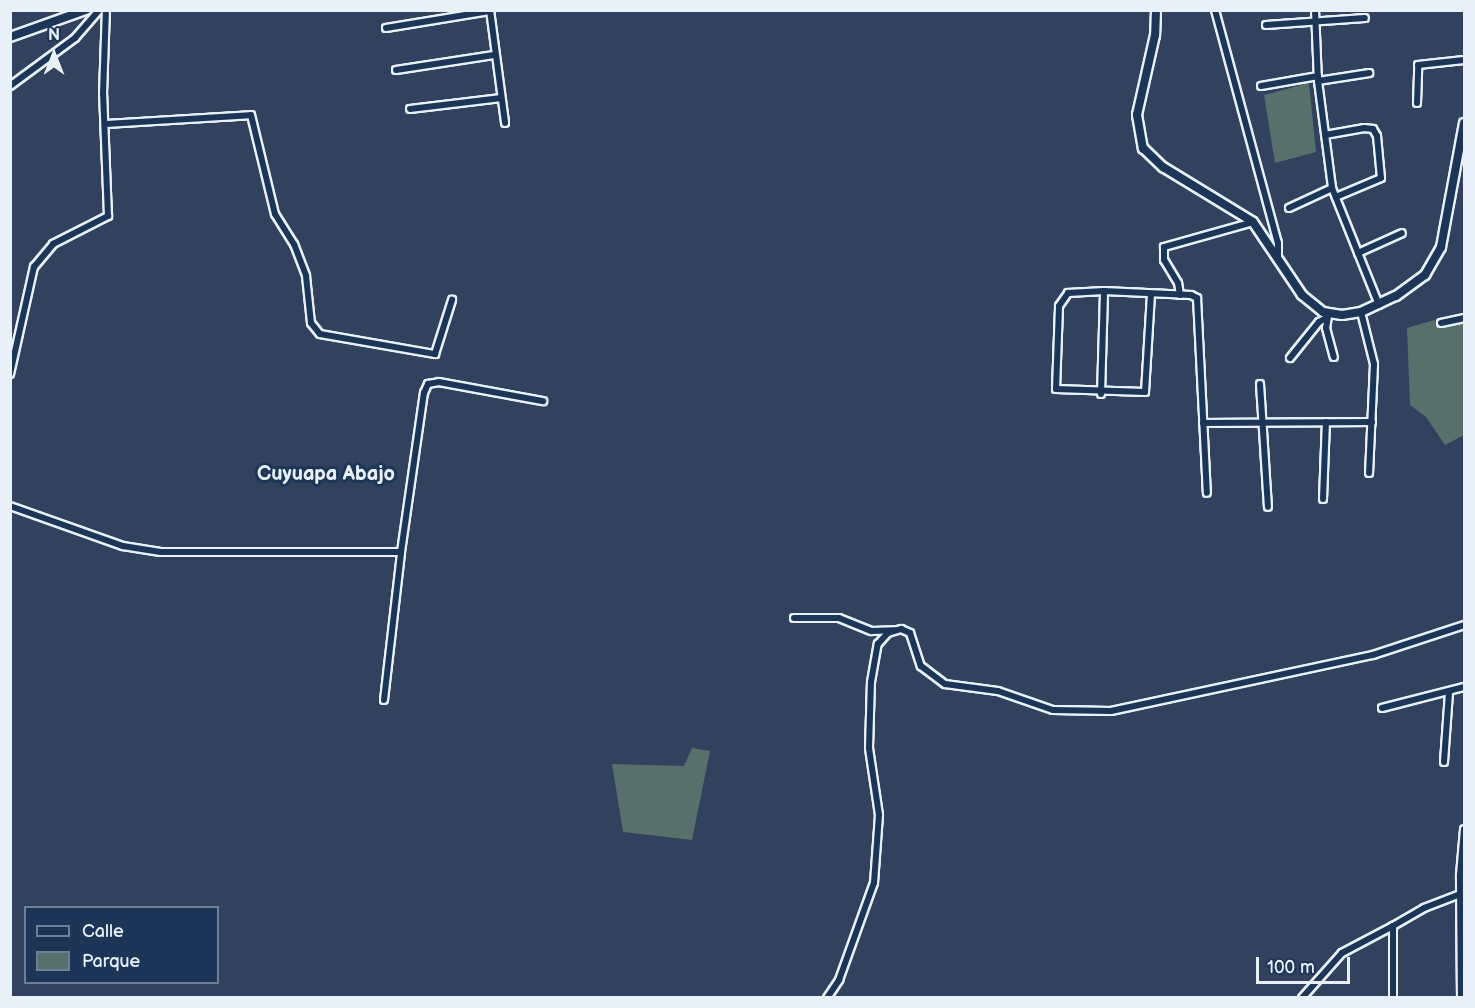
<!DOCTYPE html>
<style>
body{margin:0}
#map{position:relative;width:1475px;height:1008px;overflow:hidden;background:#31415e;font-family:"Balsamiq Sans",sans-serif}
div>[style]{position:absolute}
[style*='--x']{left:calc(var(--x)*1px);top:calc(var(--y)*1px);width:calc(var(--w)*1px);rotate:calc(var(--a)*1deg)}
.green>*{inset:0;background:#58706c}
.roads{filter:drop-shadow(2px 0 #e8f1f8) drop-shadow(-2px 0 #e8f1f8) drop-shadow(0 2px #e8f1f8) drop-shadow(0 -2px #e8f1f8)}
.minor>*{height:6px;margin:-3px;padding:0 3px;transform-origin:3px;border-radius:3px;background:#1d3557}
.tertiary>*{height:8px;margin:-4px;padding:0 4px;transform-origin:4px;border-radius:4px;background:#1d3557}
span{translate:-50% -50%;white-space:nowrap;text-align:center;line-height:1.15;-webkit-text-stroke:6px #1d3557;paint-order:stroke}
.quarter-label{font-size:20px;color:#e8f1f8;font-weight:700}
.frame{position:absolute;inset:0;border:12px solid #e8f1f8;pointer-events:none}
.legend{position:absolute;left:24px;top:906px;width:195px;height:78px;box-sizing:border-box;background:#1d3557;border:2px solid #6e8097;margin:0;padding:8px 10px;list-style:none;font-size:18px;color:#e8f1f8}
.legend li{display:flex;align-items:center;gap:12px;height:30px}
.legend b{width:30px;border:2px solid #6e8097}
.north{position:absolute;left:24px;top:24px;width:60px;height:60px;-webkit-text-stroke:4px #1d3557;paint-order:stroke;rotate:0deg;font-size:16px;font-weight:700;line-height:24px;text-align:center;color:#e8f1f8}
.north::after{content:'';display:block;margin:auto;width:21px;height:27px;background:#e8f1f8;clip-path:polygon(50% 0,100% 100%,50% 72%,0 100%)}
.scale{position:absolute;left:1256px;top:957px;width:94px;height:27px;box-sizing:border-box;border:3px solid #e8f1f8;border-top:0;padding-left:8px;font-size:18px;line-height:21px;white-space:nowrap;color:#e8f1f8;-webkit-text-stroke:4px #1d3557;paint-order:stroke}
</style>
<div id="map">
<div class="green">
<i style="clip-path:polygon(1309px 83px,1316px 152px,1275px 163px,1264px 95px)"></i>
<i style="clip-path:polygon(1434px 320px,1440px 326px,1464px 322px,1464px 435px,1445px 445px,1426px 417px,1410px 405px,1407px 328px)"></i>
<i style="clip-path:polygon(692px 748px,710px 751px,692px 840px,623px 832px,612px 764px,684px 766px)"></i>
</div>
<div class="roads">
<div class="minor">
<i style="--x:490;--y:10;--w:114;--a:82.4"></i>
<i style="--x:1215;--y:10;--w:241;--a:74.9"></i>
<i style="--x:1278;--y:243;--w:15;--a:90"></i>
<i style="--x:1315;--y:10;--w:71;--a:87.6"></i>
<i style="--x:1318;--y:81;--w:108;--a:82.5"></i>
<i style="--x:1332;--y:188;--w:126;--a:68.1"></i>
<i style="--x:1266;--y:25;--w:99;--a:-4"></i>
<i style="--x:386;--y:28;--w:105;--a:-9.3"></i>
<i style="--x:396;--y:70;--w:99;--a:-8.7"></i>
<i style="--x:1318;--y:81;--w:52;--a:-8.9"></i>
<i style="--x:10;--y:86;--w:81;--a:-36.4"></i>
<i style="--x:75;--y:38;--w:37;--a:-49"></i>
<i style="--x:1261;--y:86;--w:58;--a:-10"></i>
<i style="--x:1417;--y:103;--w:38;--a:-88"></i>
<i style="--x:1418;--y:65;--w:46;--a:-6.2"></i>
<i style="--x:410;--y:109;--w:92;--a:-6.9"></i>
<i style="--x:105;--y:124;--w:146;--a:-3.5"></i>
<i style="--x:251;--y:115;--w:102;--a:76.4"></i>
<i style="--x:275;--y:214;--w:36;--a:58"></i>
<i style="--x:294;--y:244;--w:34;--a:69"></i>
<i style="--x:306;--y:276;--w:47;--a:83.9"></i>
<i style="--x:311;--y:323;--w:14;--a:51"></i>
<i style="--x:320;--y:334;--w:117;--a:9.9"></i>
<i style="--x:435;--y:354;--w:57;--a:-72.5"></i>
<i style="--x:1325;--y:135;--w:40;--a:-10"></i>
<i style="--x:1364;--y:128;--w:9;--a:6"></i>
<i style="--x:1373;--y:129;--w:8;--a:60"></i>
<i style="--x:1377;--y:136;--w:42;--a:84.6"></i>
<i style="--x:1381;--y:178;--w:49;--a:157.1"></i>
<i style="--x:1289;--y:208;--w:47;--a:-24.9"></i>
<i style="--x:1358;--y:253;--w:48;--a:-24.4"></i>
<i style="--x:1151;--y:294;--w:98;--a:93.5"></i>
<i style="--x:1145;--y:392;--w:89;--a:-178.1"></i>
<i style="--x:1056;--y:389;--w:83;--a:-87.9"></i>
<i style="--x:1059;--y:306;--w:16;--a:-55"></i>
<i style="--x:1068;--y:293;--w:36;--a:-3"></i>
<i style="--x:1104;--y:291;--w:87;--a:2.6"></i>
<i style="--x:1191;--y:295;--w:7;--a:27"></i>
<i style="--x:1197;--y:298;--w:195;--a:87.1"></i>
<i style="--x:1180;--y:295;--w:12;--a:-99"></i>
<i style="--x:1178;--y:283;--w:27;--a:-121"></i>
<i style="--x:1164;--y:260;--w:13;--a:-90"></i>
<i style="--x:1164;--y:247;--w:92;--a:-15.7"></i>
<i style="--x:1361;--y:312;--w:54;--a:76"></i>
<i style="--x:1374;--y:364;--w:109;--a:92.6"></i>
<i style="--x:1328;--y:316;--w:12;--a:99"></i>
<i style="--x:1326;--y:328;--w:30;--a:75"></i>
<i style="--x:1441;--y:323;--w:24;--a:-12"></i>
<i style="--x:1290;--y:358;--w:46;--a:-51.1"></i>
<i style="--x:1319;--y:322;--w:8;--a:-30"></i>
<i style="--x:10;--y:374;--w:110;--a:-77.4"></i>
<i style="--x:34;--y:267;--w:30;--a:-50"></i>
<i style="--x:53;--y:244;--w:62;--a:-27"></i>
<i style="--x:108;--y:216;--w:122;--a:-92.3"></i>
<i style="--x:103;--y:94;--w:84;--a:-88"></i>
<i style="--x:1260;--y:384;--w:123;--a:86.3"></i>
<i style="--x:1101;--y:394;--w:103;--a:-88.3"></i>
<i style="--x:1203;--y:423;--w:169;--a:-0.3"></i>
<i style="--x:1323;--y:499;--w:77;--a:-87.8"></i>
<i style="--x:10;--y:506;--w:120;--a:19.5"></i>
<i style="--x:123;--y:546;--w:38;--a:9"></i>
<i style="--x:161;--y:552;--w:240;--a:0"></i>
<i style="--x:794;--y:618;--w:45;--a:0"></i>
<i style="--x:839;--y:618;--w:35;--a:22"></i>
<i style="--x:872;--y:631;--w:23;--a:-2"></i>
<i style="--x:384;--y:700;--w:149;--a:-83.4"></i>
<i style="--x:401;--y:552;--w:161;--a:-81.8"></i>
<i style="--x:424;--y:393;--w:10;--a:-66"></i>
<i style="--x:428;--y:384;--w:11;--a:-10"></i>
<i style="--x:439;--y:382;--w:106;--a:10.4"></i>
<i style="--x:1382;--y:708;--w:85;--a:-14.4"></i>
<i style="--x:1444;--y:762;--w:70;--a:-85.9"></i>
<i style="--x:827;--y:998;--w:22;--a:-56"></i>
<i style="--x:839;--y:980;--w:103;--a:-70.2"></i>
<i style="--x:874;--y:883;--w:68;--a:-85.8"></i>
<i style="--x:879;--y:815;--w:68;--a:-98.5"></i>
<i style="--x:869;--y:748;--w:66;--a:-88.3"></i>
<i style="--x:871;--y:682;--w:39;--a:-80"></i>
<i style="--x:878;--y:644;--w:15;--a:-48"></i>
<i style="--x:888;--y:633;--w:14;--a:-17"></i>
<i style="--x:901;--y:629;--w:10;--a:24"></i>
<i style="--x:910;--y:633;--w:35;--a:72"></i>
<i style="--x:921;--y:666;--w:30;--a:37"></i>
<i style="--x:945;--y:684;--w:53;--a:7.5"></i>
<i style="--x:998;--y:691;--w:58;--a:19.1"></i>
<i style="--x:1053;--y:710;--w:58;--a:1"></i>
<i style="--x:1111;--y:711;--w:268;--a:-12.1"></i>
<i style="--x:1373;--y:655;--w:96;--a:-18.2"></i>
<i style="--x:1302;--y:998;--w:60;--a:-48.4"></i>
<i style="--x:1342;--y:953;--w:58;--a:-27.9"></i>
<i style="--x:1393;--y:998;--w:72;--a:-90"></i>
<i style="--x:1393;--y:926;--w:36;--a:-30"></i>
<i style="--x:1424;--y:908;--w:39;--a:-21"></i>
<i style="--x:1461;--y:998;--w:123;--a:-90.5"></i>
<i style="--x:1460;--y:875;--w:46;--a:-85"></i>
</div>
<div class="tertiary">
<i style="--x:1156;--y:10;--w:25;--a:92"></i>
<i style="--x:1155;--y:35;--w:82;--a:102.7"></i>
<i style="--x:1137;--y:115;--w:34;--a:80"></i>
<i style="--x:1143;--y:148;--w:28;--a:44"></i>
<i style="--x:1163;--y:167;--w:105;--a:31.4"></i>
<i style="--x:1253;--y:222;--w:88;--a:56.1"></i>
<i style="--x:1302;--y:295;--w:27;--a:39"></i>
<i style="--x:1323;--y:312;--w:19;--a:9"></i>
<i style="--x:1342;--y:315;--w:19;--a:-9"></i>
<i style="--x:1361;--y:312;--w:38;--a:-25"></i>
<i style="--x:1396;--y:296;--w:36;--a:-36"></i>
<i style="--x:1425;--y:275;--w:32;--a:-60"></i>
<i style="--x:1441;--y:247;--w:126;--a:-79.5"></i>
<i style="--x:10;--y:37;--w:81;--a:-19.6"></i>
</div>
</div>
<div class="quarter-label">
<span style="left:326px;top:474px">Cuyuapa Abajo</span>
</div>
<div class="frame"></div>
<ul class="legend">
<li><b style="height:8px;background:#1d3557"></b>Calle</li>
<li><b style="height:16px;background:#58706c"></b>Parque</li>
</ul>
<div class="north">N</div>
<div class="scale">100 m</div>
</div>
